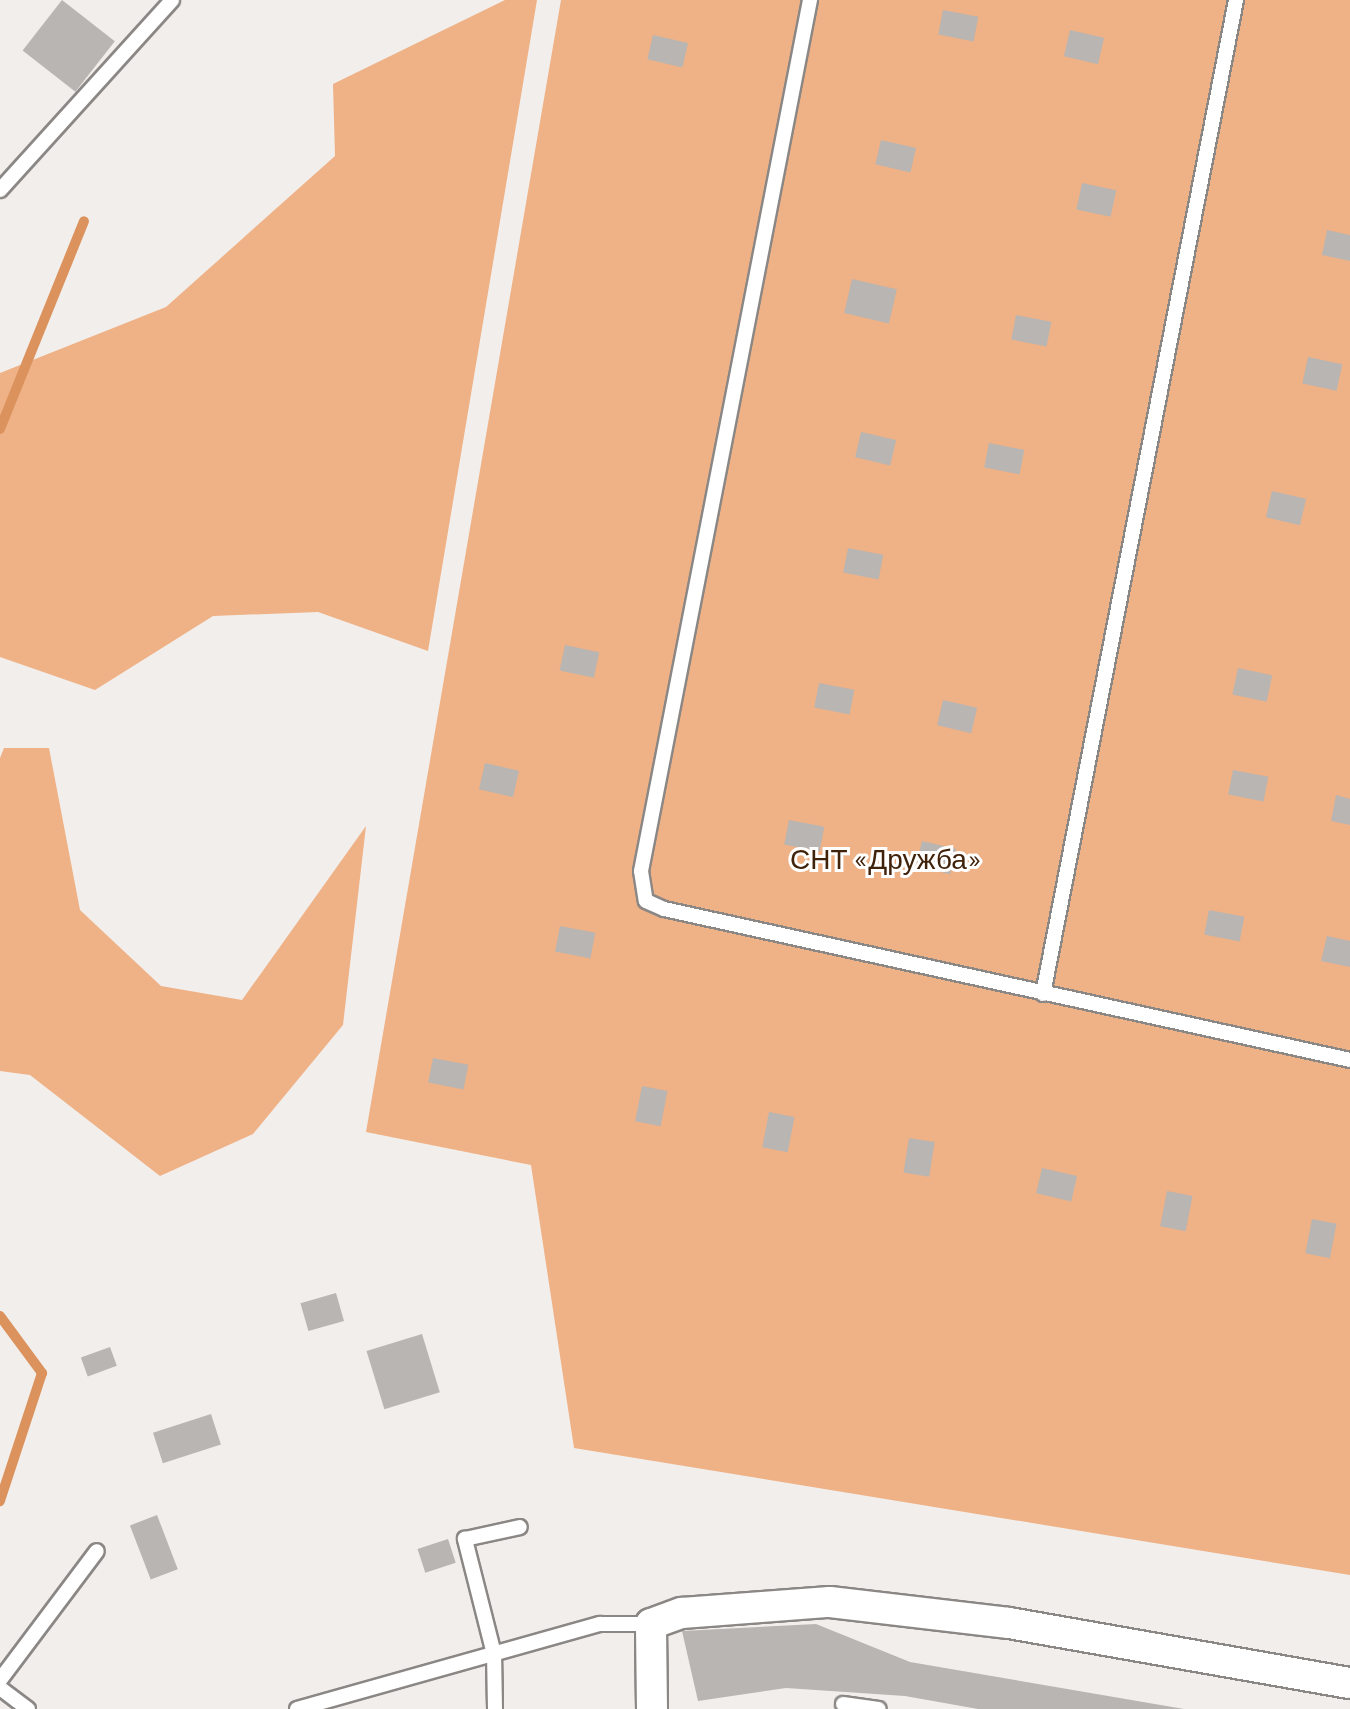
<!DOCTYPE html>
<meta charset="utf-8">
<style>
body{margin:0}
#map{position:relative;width:1350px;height:1709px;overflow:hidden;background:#f2eeeb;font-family:Barlow,sans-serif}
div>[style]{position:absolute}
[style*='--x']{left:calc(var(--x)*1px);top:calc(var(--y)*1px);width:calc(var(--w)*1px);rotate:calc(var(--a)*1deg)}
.green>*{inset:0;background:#efb186}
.stream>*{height:10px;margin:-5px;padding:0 5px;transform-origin:5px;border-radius:5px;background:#db925d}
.building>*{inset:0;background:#b9b5b2;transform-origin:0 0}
.roads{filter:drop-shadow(2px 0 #8b8785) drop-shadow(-2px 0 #8b8785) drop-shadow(0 2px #8b8785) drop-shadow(0 -2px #8b8785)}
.service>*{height:14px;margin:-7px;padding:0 7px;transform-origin:7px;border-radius:7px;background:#fff}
.minor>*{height:30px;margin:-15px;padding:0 15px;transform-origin:15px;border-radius:15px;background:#fff}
span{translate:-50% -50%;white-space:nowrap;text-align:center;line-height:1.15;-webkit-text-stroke:6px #fff;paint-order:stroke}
.park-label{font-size:28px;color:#41230c}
</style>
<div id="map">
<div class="green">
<i style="clip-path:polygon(505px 0,537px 0,428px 651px,318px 612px,213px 616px,95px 690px,0 657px,0 373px,166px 307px,335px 156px,333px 84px)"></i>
<i style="clip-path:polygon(561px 0,1350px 0,1350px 1575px,574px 1448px,531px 1165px,366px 1132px)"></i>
<i style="clip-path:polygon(4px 748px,49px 748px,80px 910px,161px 986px,242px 1000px,366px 826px,343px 1025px,253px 1134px,160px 1176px,30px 1075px,0 1071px,0 758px)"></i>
</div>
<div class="stream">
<i style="--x:0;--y:429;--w:224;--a:-68"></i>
<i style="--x:0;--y:1316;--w:71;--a:53.6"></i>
<i style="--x:42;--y:1373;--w:135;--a:108.2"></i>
</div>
<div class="building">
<i style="left:62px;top:0;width:67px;height:64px;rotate:38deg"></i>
<i style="left:943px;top:10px;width:36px;height:25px;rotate:11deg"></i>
<i style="left:1070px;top:30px;width:35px;height:27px;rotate:13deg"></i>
<i style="left:653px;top:35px;width:36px;height:25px;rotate:13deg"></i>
<i style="left:881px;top:140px;width:36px;height:25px;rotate:13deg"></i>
<i style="left:1082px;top:183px;width:35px;height:27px;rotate:12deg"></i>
<i style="clip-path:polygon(1327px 230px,1350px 235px,1350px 261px,1322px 255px)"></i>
<i style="left:852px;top:279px;width:46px;height:35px;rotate:13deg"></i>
<i style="left:1016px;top:315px;width:36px;height:25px;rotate:11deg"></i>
<i style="left:1308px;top:357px;width:35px;height:27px;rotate:12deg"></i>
<i style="left:861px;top:432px;width:36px;height:26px;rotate:13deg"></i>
<i style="left:989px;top:443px;width:36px;height:25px;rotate:11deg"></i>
<i style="left:1272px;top:491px;width:35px;height:27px;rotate:13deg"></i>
<i style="left:848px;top:548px;width:36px;height:25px;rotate:11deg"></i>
<i style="left:565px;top:645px;width:35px;height:26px;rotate:12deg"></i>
<i style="left:1238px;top:668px;width:35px;height:27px;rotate:12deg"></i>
<i style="left:819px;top:683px;width:36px;height:25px;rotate:11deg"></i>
<i style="left:943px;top:700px;width:35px;height:26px;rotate:13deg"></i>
<i style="left:485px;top:763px;width:35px;height:27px;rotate:13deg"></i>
<i style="left:1233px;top:770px;width:36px;height:25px;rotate:11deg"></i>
<i style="clip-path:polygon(1336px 795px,1350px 799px,1350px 825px,1331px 821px)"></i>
<i style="left:789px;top:820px;width:36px;height:25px;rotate:11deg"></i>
<i style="left:922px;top:841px;width:35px;height:26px;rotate:13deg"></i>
<i style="left:1209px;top:910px;width:36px;height:25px;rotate:11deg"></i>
<i style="left:560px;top:926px;width:36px;height:26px;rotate:11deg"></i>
<i style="clip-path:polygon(1327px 936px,1350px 941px,1350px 967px,1321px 961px)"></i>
<i style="left:433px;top:1058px;width:36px;height:25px;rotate:11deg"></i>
<i style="left:642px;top:1086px;width:26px;height:36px;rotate:11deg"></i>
<i style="left:769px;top:1112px;width:26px;height:36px;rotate:11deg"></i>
<i style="left:909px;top:1138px;width:26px;height:35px;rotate:9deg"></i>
<i style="left:1042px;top:1168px;width:36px;height:26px;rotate:13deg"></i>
<i style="left:1167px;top:1191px;width:26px;height:36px;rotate:11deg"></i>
<i style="left:1312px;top:1219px;width:25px;height:35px;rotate:11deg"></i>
<i style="left:336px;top:1293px;width:29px;height:37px;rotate:74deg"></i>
<i style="left:422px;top:1334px;width:61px;height:58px;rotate:73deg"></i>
<i style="left:110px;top:1347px;width:20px;height:31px;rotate:70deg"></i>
<i style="left:211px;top:1414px;width:32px;height:61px;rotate:72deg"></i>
<i style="left:157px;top:1515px;width:58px;height:29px;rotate:69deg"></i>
<i style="left:448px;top:1539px;width:25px;height:32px;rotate:72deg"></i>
<i style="clip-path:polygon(816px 1624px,910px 1662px,1184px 1709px,978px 1709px,905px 1696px,786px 1688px,698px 1701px,682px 1631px)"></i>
</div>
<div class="roads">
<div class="service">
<i style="--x:810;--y:0;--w:887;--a:100.98"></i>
<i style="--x:641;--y:871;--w:30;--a:81"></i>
<i style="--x:646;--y:901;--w:20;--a:24"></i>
<i style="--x:664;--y:909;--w:702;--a:12.41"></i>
<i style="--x:0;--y:190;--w:256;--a:-47.8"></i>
<i style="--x:1043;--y:994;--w:1013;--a:-79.01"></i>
<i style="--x:0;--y:1680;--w:161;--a:-53.1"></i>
<i style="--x:0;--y:1688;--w:35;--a:37"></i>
<i style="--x:843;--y:1704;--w:36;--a:8"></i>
<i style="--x:297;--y:1709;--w:315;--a:-15.7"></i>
<i style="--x:600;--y:1624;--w:51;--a:0"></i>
<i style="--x:495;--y:1709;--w:55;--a:-91"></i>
<i style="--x:494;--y:1654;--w:119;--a:-104.2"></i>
<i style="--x:465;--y:1539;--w:56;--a:-12.3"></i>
</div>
<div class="minor">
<i style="--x:652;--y:1709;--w:85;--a:-90.7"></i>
<i style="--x:651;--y:1624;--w:33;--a:-20"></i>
<i style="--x:682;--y:1613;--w:148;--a:-4.3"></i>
<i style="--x:830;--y:1602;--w:180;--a:6.7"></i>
<i style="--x:1009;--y:1623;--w:346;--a:10"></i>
</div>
</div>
<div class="park-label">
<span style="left:886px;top:858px">СНТ «Дружба»</span>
</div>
</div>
